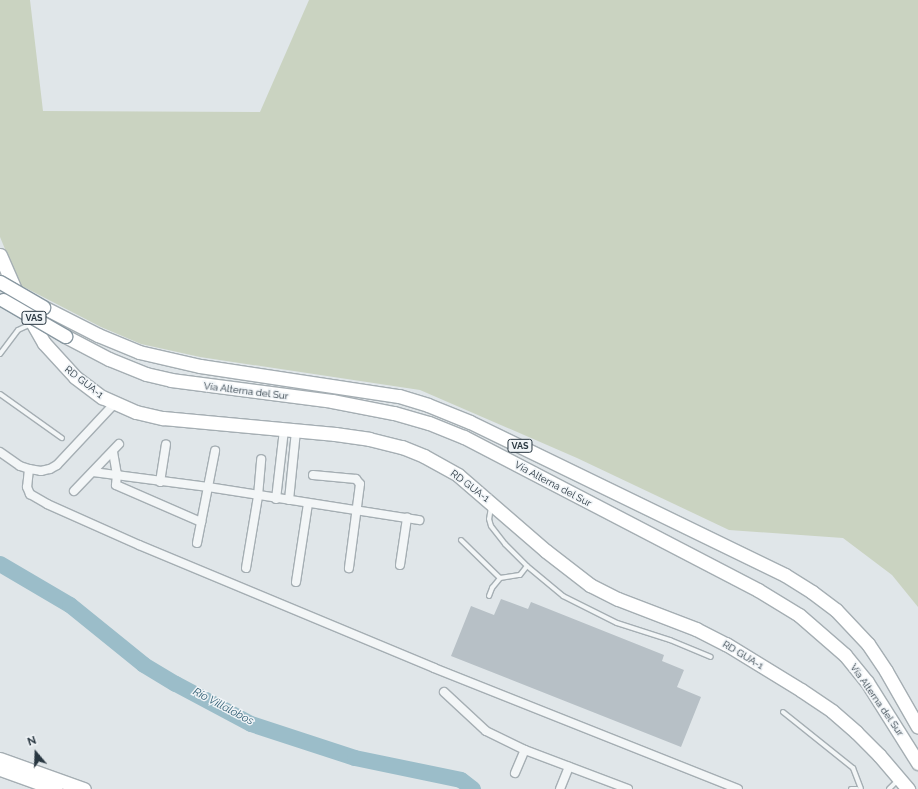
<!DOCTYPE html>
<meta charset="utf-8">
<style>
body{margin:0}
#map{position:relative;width:918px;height:789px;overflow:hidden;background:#e0e6e9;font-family:Raleway,sans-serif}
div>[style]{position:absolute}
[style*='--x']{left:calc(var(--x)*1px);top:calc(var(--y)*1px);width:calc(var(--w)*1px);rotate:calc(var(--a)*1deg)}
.green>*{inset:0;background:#cad3c1}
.river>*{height:16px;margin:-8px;padding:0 8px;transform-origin:8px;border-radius:8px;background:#9bbdc9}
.building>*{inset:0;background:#b7c0c6}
.roads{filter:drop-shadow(1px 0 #a5aeb3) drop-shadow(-1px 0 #a5aeb3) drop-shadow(0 1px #a5aeb3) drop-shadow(0 -1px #a5aeb3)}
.service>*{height:4px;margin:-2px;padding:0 2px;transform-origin:2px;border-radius:2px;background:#f3f6f7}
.minor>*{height:8px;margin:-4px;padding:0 4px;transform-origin:4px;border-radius:4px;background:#f3f6f7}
.primary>*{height:13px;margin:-6.5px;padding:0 6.5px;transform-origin:6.5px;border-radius:6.5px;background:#fff}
.trunk>*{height:13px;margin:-6.5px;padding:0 6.5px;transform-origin:6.5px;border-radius:6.5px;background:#fff}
.bridges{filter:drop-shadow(1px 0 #8897a0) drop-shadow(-1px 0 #8897a0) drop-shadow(0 1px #8897a0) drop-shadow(0 -1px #8897a0)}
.trunk-bridge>*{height:13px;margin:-6.5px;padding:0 6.5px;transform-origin:6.5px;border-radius:6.5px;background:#fff}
span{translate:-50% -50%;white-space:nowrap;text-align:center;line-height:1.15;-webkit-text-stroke:3px #f0f4f7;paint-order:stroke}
.shield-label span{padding:1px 3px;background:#f0f4f7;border:1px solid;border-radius:3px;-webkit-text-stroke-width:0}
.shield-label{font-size:9px;color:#293741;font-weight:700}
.street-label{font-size:10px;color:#293741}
.water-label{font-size:11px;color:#336075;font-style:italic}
.north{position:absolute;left:16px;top:733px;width:40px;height:40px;-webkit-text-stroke:3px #f0f4f7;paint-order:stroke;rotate:341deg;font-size:11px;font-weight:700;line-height:16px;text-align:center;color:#293741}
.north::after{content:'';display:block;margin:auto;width:14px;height:18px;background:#293741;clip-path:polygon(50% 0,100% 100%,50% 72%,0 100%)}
</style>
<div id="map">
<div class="green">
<i style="clip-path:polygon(0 0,30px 0,43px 111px,260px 112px,309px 0,918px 0,918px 607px,892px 575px,843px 538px,729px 530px,577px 458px,420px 390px,200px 357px,141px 344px,101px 327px,20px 285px,0 237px)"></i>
</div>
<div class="river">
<i style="--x:0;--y:564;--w:81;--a:30.4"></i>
<i style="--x:70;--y:605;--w:95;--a:39"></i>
<i style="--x:144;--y:665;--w:37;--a:31"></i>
<i style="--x:176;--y:684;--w:85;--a:28.1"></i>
<i style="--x:251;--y:724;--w:109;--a:18.1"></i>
<i style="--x:355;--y:758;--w:108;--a:11.7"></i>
<i style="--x:461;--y:780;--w:15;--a:37"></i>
</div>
<div class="building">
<i style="clip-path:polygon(501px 599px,528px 609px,531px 602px,664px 655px,662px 661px,684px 670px,677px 687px,701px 697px,681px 747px,451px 656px,471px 606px,494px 615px)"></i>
</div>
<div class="roads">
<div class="service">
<i style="--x:0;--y:354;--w:30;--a:-53"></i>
<i style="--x:18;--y:330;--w:14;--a:-25"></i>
<i style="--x:0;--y:394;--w:76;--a:35.4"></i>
<i style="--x:491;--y:507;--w:12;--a:99"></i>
<i style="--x:489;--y:519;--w:7;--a:74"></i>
<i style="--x:491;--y:526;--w:23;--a:52"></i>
<i style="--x:505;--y:544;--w:31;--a:45"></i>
<i style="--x:527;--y:566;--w:47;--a:39.8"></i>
<i style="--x:563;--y:596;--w:60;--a:26.6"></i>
<i style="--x:617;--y:623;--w:56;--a:17.8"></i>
<i style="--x:670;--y:640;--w:44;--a:22.5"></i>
<i style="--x:461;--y:540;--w:54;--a:44.3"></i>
<i style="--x:489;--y:596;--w:9;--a:-69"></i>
<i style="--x:492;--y:588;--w:13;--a:-51"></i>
<i style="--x:500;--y:578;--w:20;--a:-9"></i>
<i style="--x:520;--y:575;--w:11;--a:-52"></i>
<i style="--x:783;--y:712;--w:90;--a:38.7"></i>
<i style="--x:853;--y:768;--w:22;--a:69"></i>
<i style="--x:851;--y:789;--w:6;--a:0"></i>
<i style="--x:889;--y:789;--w:13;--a:-45"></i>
</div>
<div class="minor">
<i style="--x:0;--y:452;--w:24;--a:35"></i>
<i style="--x:20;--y:466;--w:9;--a:18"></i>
<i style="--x:29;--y:469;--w:12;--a:9"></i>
<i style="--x:41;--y:471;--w:9;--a:-13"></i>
<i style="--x:50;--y:469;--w:8;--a:-30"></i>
<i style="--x:57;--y:465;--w:85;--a:-46.9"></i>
<i style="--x:113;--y:452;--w:22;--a:80"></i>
<i style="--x:117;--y:474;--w:11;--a:95"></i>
<i style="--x:116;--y:485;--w:93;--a:23.5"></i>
<i style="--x:29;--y:469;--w:18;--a:96"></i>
<i style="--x:27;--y:487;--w:8;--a:67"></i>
<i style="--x:30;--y:494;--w:20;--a:30"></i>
<i style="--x:47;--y:504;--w:101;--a:24"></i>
<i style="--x:139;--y:545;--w:320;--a:22.6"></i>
<i style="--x:434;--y:668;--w:327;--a:21.7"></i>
<i style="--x:93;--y:472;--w:116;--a:7.4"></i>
<i style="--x:208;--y:487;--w:214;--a:8.9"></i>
<i style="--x:313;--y:475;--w:43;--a:5.3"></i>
<i style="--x:356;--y:479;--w:6;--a:51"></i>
<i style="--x:360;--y:484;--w:85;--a:97.5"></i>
<i style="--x:160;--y:482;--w:38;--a:-81"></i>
<i style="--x:74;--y:491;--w:65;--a:-46.2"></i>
<i style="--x:276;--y:499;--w:69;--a:-83.4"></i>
<i style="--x:289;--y:500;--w:69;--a:-84.2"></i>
<i style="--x:197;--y:543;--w:94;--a:-78.9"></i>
<i style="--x:400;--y:565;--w:48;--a:-81.5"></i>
<i style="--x:246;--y:568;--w:73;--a:-80.5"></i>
<i style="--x:258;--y:496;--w:37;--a:-85"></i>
<i style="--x:296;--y:582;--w:79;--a:-81.3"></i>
<i style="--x:444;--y:692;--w:57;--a:42.9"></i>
<i style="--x:486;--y:731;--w:43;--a:26"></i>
<i style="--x:525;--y:750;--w:110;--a:20.7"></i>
<i style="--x:515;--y:773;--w:25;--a:-67"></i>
<i style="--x:560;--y:789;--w:24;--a:-68"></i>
</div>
<div class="primary">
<i style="--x:0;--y:255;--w:50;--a:66.5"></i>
<i style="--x:20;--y:301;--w:48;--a:60.3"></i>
<i style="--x:44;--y:343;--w:46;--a:47.6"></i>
<i style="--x:75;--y:377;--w:34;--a:37"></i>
<i style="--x:102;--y:397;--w:37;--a:24"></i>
<i style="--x:136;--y:412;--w:28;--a:13"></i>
<i style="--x:163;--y:418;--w:173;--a:5.3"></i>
<i style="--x:335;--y:434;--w:34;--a:8"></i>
<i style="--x:369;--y:439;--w:34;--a:14"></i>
<i style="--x:402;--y:447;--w:24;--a:22"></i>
<i style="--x:424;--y:456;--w:39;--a:29"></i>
<i style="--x:458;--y:475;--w:116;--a:40.8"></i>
<i style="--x:546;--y:551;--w:56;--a:37.7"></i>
<i style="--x:590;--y:585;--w:31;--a:27"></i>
<i style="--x:618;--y:599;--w:84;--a:21"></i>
<i style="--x:696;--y:629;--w:34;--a:27"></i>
<i style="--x:726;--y:644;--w:88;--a:31.5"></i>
<i style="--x:801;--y:690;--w:37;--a:34"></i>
<i style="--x:832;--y:711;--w:32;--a:41"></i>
<i style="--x:856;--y:732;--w:33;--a:45"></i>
<i style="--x:879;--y:755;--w:45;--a:49.5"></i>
</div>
<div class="trunk">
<i style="--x:43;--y:307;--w:62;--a:27"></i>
<i style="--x:98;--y:335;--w:44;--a:22.5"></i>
<i style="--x:139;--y:352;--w:63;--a:12.9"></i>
<i style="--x:200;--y:366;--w:201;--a:8.6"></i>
<i style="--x:399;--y:396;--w:30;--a:17"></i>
<i style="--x:428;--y:405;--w:45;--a:22"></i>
<i style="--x:470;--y:422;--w:350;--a:25.9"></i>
<i style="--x:785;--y:575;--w:32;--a:32"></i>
<i style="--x:812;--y:592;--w:30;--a:37"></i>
<i style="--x:836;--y:610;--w:47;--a:46.7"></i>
<i style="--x:868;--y:644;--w:32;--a:56"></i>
<i style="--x:886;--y:671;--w:64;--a:60.3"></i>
<i style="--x:65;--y:336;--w:50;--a:27.6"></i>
<i style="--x:109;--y:359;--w:40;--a:22"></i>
<i style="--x:146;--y:374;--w:26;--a:13"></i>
<i style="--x:171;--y:380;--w:162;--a:7.4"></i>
<i style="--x:332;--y:401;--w:63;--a:11"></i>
<i style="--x:394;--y:413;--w:36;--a:16"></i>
<i style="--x:429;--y:423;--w:38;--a:22"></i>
<i style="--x:464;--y:437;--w:331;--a:27.5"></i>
<i style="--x:758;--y:590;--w:48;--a:31.4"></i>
<i style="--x:799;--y:615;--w:61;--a:41"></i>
<i style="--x:845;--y:655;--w:35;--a:51"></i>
<i style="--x:867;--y:682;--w:96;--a:57.8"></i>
<i style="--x:0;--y:759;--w:89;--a:19.7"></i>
<i style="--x:0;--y:769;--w:59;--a:19.7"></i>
</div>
</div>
<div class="bridges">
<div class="trunk-bridge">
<i style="--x:0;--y:282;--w:50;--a:30.2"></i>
<i style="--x:3;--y:300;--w:72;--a:30.1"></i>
</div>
</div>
<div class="shield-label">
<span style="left:34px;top:318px">VAS</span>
<span style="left:520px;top:446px">VAS</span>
</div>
<div class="street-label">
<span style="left:84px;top:382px;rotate:38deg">RD GUA-1</span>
<span style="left:246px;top:391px;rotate:7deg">Vía Alterna del Sur</span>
<span style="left:553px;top:484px;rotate:28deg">Vía Alterna del Sur</span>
<span style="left:470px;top:486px;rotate:37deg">RD GUA-1</span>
<span style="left:743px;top:655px;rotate:31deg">RD GUA-1</span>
<span style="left:877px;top:700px;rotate:55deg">Vía Alterna del Sur</span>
</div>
<div class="water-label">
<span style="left:223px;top:707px;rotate:28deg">Río Villalobos</span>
</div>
<div class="north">N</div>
</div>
